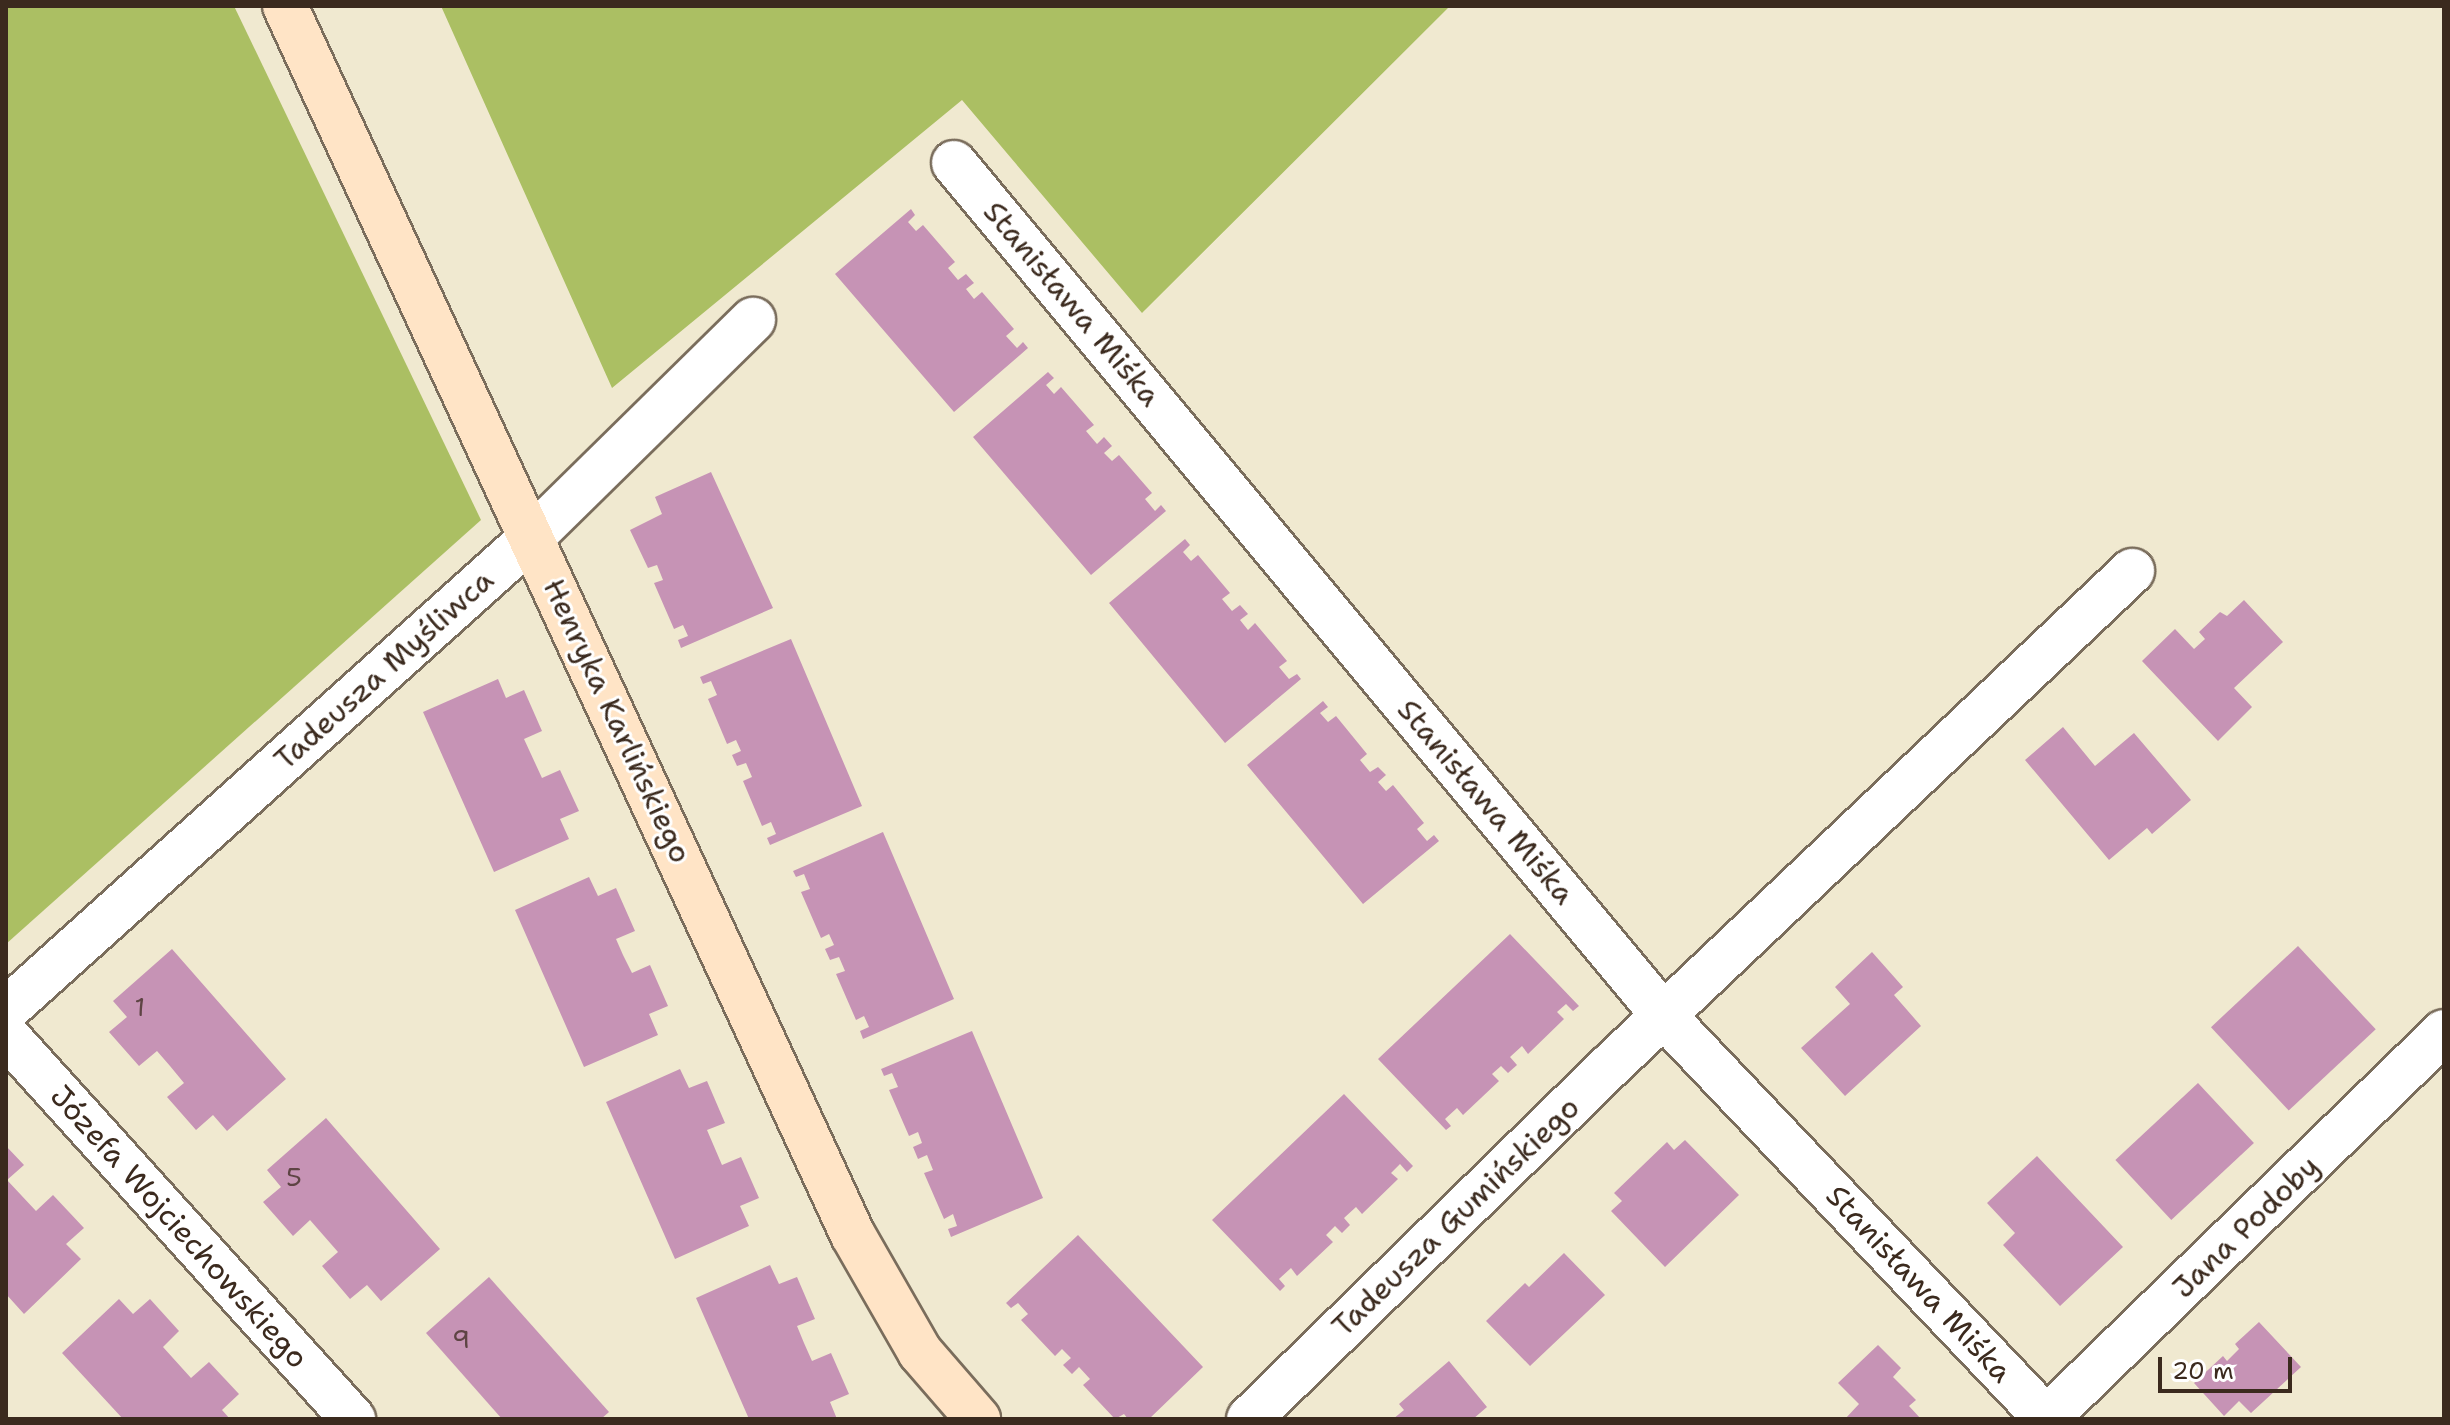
<!DOCTYPE html>
<meta charset="utf-8">
<style>
body{margin:0}
#map{position:relative;width:2450px;height:1425px;overflow:hidden;background:#f0e9d0;font-family:"Shantell Sans",sans-serif}
div>[style]{position:absolute}
[style*='--x']{left:calc(var(--x)*1px);top:calc(var(--y)*1px);width:calc(var(--w)*1px);rotate:calc(var(--a)*1deg)}
.green>*{inset:0;background:#abbf63}
.building>*{inset:0;background:#c693b5;transform-origin:0 0}
.roads{filter:drop-shadow(2px 0 #7a6d5c) drop-shadow(-2px 0 #7a6d5c) drop-shadow(0 2px #7a6d5c) drop-shadow(0 -2px #7a6d5c)}
.street>*{height:44px;margin:-22px;padding:0 22px;transform-origin:22px;border-radius:22px;background:#fff}
.secondary>*{height:44px;margin:-22px;padding:0 22px;transform-origin:22px;border-radius:22px;background:#ffe4c6}
span{translate:-50% -50%;white-space:nowrap;text-align:center;line-height:1.15;-webkit-text-stroke:6px #fff;paint-order:stroke}
.number-label{font-size:26px;color:#5e4444}
.number-label span{-webkit-text-stroke-width:0}
.street-label{font-size:30px;color:#3b2a1e}
.frame{position:absolute;inset:0;border:8px solid #3b2a1e;pointer-events:none}
.scale{position:absolute;left:2158px;top:1357px;width:134px;height:36px;box-sizing:border-box;border:4px solid #3b2a1e;border-top:0;padding-left:10px;font-size:24px;line-height:28px;white-space:nowrap;color:#3b2a1e;-webkit-text-stroke:6px #fff;paint-order:stroke}
</style>
<div id="map">
<div class="green">
<i style="clip-path:polygon(6px 6px,234px 6px,481px 520px,6px 944px)"></i>
<i style="clip-path:polygon(441px 6px,1450px 6px,1142px 313px,962px 100px,612px 388px)"></i>
</div>
<div class="building">
<i style="clip-path:polygon(911px 209px,915px 215px,908px 222px,916px 231px,923px 225px,955px 262px,948px 268px,958px 280px,966px 274px,974px 283px,966px 289px,974px 299px,982px 292px,1014px 329px,1006px 336px,1017px 348px,1023px 342px,1028px 348px,954px 412px,835px 274px)"></i>
<i style="clip-path:polygon(1048px 372px,1054px 378px,1046px 385px,1054px 394px,1061px 387px,1094px 425px,1086px 431px,1097px 444px,1104px 437px,1112px 446px,1104px 453px,1112px 461px,1119px 455px,1152px 493px,1145px 499px,1155px 511px,1161px 505px,1166px 511px,1091px 575px,973px 437px)"></i>
<i style="clip-path:polygon(711px 472px,773px 608px,681px 648px,678px 640px,688px 636px,683px 625px,674px 629px,654px 583px,663px 580px,657px 565px,648px 568px,630px 530px,662px 514px,655px 497px)"></i>
<i style="clip-path:polygon(1185px 539px,1190px 545px,1183px 552px,1191px 561px,1198px 555px,1230px 593px,1222px 599px,1232px 611px,1240px 605px,1248px 614px,1240px 620px,1248px 630px,1255px 623px,1287px 661px,1279px 667px,1289px 679px,1297px 674px,1301px 679px,1225px 743px,1109px 603px)"></i>
<i style="clip-path:polygon(2244px 600px,2283px 642px,2234px 688px,2252px 707px,2218px 741px,2142px 661px,2175px 629px,2194px 649px,2205px 639px,2199px 632px,2220px 612px,2227px 616px)"></i>
<i style="clip-path:polygon(791px 639px,862px 806px,770px 845px,767px 838px,776px 834px,771px 822px,762px 826px,743px 781px,752px 777px,746px 763px,737px 766px,732px 755px,741px 751px,736px 740px,727px 744px,708px 699px,717px 695px,711px 681px,703px 684px,700px 677px)"></i>
<i style="clip-path:polygon(498px 679px,506px 698px,524px 690px,542px 731px,524px 739px,542px 778px,560px 770px,579px 811px,560px 819px,569px 839px,494px 872px,423px 712px)"></i>
<i style="clip-path:polygon(1323px 701px,1328px 707px,1320px 713px,1328px 722px,1336px 716px,1367px 754px,1360px 760px,1370px 772px,1378px 767px,1386px 775px,1378px 782px,1386px 791px,1393px 785px,1424px 823px,1417px 829px,1427px 841px,1434px 835px,1439px 841px,1363px 904px,1247px 765px)"></i>
<i style="clip-path:polygon(2063px 727px,2095px 766px,2134px 733px,2191px 800px,2152px 834px,2147px 828px,2109px 860px,2025px 760px)"></i>
<i style="clip-path:polygon(883px 832px,954px 999px,863px 1039px,860px 1031px,869px 1027px,864px 1016px,856px 1020px,836px 974px,845px 971px,839px 957px,830px 960px,825px 949px,834px 945px,829px 934px,821px 938px,801px 892px,810px 889px,804px 874px,796px 877px,793px 871px)"></i>
<i style="clip-path:polygon(589px 877px,598px 896px,616px 888px,635px 931px,616px 939px,623px 955px,632px 973px,650px 965px,668px 1006px,649px 1014px,658px 1035px,584px 1067px,515px 910px)"></i>
<i style="clip-path:polygon(1510px 934px,1579px 1006px,1573px 1011px,1566px 1004px,1557px 1012px,1564px 1019px,1528px 1054px,1522px 1046px,1510px 1057px,1517px 1065px,1508px 1073px,1501px 1066px,1492px 1074px,1499px 1081px,1463px 1115px,1457px 1108px,1445px 1119px,1451px 1126px,1446px 1130px,1378px 1059px)"></i>
<i style="left:2298px;top:946px;width:114px;height:119px;rotate:47deg"></i>
<i style="clip-path:polygon(172px 949px,286px 1079px,227px 1131px,213px 1115px,196px 1130px,167px 1097px,184px 1083px,170px 1066px,157px 1051px,139px 1066px,109px 1032px,127px 1017px,113px 1001px)"></i>
<i style="clip-path:polygon(1872px 952px,1903px 987px,1894px 995px,1921px 1026px,1845px 1096px,1801px 1048px,1850px 1004px,1835px 987px)"></i>
<i style="clip-path:polygon(972px 1031px,1043px 1198px,951px 1237px,948px 1229px,957px 1226px,953px 1214px,944px 1219px,924px 1173px,933px 1170px,927px 1155px,918px 1159px,913px 1147px,922px 1143px,918px 1132px,909px 1136px,889px 1090px,898px 1087px,892px 1073px,884px 1076px,881px 1069px)"></i>
<i style="clip-path:polygon(680px 1069px,689px 1088px,707px 1081px,725px 1123px,707px 1130px,722px 1165px,741px 1157px,759px 1198px,740px 1206px,749px 1226px,675px 1259px,606px 1102px)"></i>
<i style="left:2198px;top:1083px;width:82px;height:113px;rotate:47deg"></i>
<i style="clip-path:polygon(1344px 1094px,1413px 1166px,1407px 1172px,1400px 1164px,1391px 1173px,1398px 1179px,1362px 1214px,1356px 1207px,1344px 1218px,1350px 1225px,1342px 1233px,1335px 1226px,1326px 1235px,1333px 1242px,1297px 1276px,1291px 1268px,1279px 1279px,1285px 1286px,1280px 1291px,1212px 1220px)"></i>
<i style="clip-path:polygon(326px 1118px,440px 1249px,381px 1301px,367px 1285px,350px 1299px,322px 1266px,338px 1252px,310px 1220px,293px 1236px,263px 1202px,281px 1187px,267px 1170px)"></i>
<i style="clip-path:polygon(1685px 1140px,1739px 1195px,1665px 1267px,1611px 1211px,1622px 1201px,1614px 1193px,1667px 1142px,1674px 1150px)"></i>
<i style="clip-path:polygon(6px 1146px,24px 1165px,7px 1180px,36px 1211px,53px 1195px,84px 1228px,66px 1244px,81px 1259px,24px 1314px,6px 1294px)"></i>
<i style="clip-path:polygon(2037px 1156px,2123px 1247px,2060px 1306px,2003px 1245px,2015px 1233px,1987px 1203px)"></i>
<i style="clip-path:polygon(1078px 1235px,1203px 1367px,1149px 1419px,1128px 1419px,1124px 1414px,1115px 1419px,1083px 1385px,1090px 1379px,1079px 1367px,1072px 1374px,1063px 1365px,1071px 1358px,1062px 1349px,1055px 1356px,1021px 1320px,1028px 1314px,1018px 1303px,1011px 1308px,1006px 1303px)"></i>
<i style="clip-path:polygon(1564px 1253px,1605px 1295px,1530px 1366px,1486px 1321px,1525px 1283px,1529px 1287px)"></i>
<i style="clip-path:polygon(770px 1265px,779px 1284px,797px 1277px,815px 1319px,797px 1326px,804px 1343px,812px 1361px,831px 1353px,849px 1394px,830px 1402px,837px 1419px,749px 1419px,696px 1298px)"></i>
<i style="clip-path:polygon(489px 1277px,609px 1412px,601px 1419px,502px 1419px,426px 1333px)"></i>
<i style="clip-path:polygon(119px 1299px,133px 1314px,150px 1299px,179px 1331px,163px 1347px,191px 1378px,209px 1362px,239px 1394px,222px 1410px,230px 1419px,123px 1419px,62px 1353px)"></i>
<i style="clip-path:polygon(2259px 1322px,2301px 1367px,2251px 1413px,2239px 1401px,2224px 1416px,2194px 1383px,2223px 1356px,2227px 1361px,2239px 1349px,2235px 1344px)"></i>
<i style="clip-path:polygon(1878px 1345px,1901px 1368px,1893px 1377px,1916px 1400px,1909px 1406px,1921px 1419px,1845px 1419px,1859px 1404px,1838px 1383px)"></i>
<i style="clip-path:polygon(1449px 1361px,1487px 1407px,1473px 1419px,1393px 1419px,1404px 1410px,1399px 1404px)"></i>
</div>
<div class="roads">
<div class="street">
<i style="--x:954;--y:163;--w:1108;--a:50.23"></i>
<i style="--x:1663;--y:1015;--w:556;--a:46.46"></i>
<i style="--x:6;--y:1010;--w:707;--a:-41.96"></i>
<i style="--x:532;--y:537;--w:310;--a:-44.5"></i>
<i style="--x:6;--y:1035;--w:518;--a:47.9"></i>
<i style="--x:1249;--y:1419;--w:503;--a:-44.36"></i>
<i style="--x:1609;--y:1067;--w:721;--a:-43.48"></i>
<i style="--x:2046;--y:1419;--w:555;--a:-44.2"></i>
</div>
<div class="secondary">
<i style="--x:285;--y:6;--w:1354;--a:65.2"></i>
<i style="--x:853;--y:1235;--w:135;--a:60.2"></i>
<i style="--x:920;--y:1352;--w:89;--a:49.1"></i>
</div>
</div>
<div class="number-label">
<span style="left:140px;top:1007px">1</span>
<span style="left:294px;top:1177px">5</span>
<span style="left:461px;top:1339px">9</span>
</div>
<div class="street-label">
<span style="left:1072px;top:304px;rotate:50deg">Stanisława Miśka</span>
<span style="left:384px;top:670px;rotate:-42deg">Tadeusza Myśliwca</span>
<span style="left:617px;top:721px;rotate:65deg">Henryka Karlińskiego</span>
<span style="left:1486px;top:802px;rotate:50deg">Stanisława Miśka</span>
<span style="left:1456px;top:1217px;rotate:-44deg">Tadeusza Gumińskiego</span>
<span style="left:179px;top:1227px;rotate:48deg">Józefa Wojciechowskiego</span>
<span style="left:2246px;top:1227px;rotate:-44deg">Jana Podoby</span>
<span style="left:1919px;top:1284px;rotate:47deg">Stanisława Miśka</span>
</div>
<div class="frame"></div>
<div class="scale">20 m</div>
</div>
